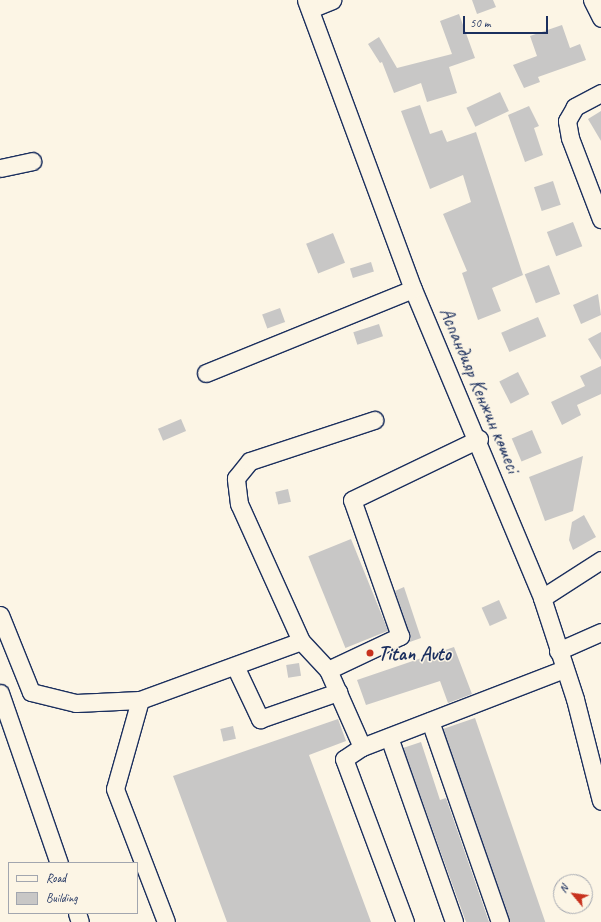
<!DOCTYPE html>
<meta charset="utf-8">
<style>
body{margin:0}
#map{position:relative;width:601px;height:922px;overflow:hidden;background:#fcf5e5;font-family:Caveat,sans-serif}
div>[style]{position:absolute}
[style*='--x']{left:calc(var(--x)*1px);top:calc(var(--y)*1px);width:calc(var(--w)*1px);rotate:calc(var(--a)*1deg)}
.building>*{inset:0;background:#c8c7c6;transform-origin:0 0}
.roads{filter:drop-shadow(1px 0 #1b2f5e) drop-shadow(-1px 0 #1b2f5e) drop-shadow(0 1px #1b2f5e) drop-shadow(0 -1px #1b2f5e)}
.minor>*{height:17px;margin:-8.5px;padding:0 8.5px;transform-origin:8.5px;border-radius:8.5px;background:#fcf5e5}
.dots>*{width:11px;height:11px;translate:-50% -50%;box-sizing:border-box;border:2px solid #fcf5e5;border-radius:50%}
span{translate:-50% -50%;white-space:nowrap;text-align:center;line-height:1.15;-webkit-text-stroke:3px #fcf5e5;paint-order:stroke}
.street-label{font-size:20px;color:#1b2f5e}
.poi-label{font-size:20px;color:#1b2f5e;font-weight:700}
.left{translate:0 -50%;text-align:left}
.legend{position:absolute;left:8px;top:862px;width:130px;height:52px;box-sizing:border-box;background:#fcf5e5;border:1px solid #a2a6af;margin:0;padding:5px 7px;list-style:none;font-size:12px;color:#1b2f5e}
.legend li{display:flex;align-items:center;gap:8px;height:20px}
.legend b{width:20px;border:1px solid #a2a6af}
.north{position:absolute;left:553px;top:874px;width:40px;height:40px;box-sizing:border-box;background:#fcf5e5;border:1px solid #a2a6af;border-radius:50%;rotate:299deg;font-size:11px;font-weight:700;line-height:16px;text-align:center;color:#1b2f5e}
.north::after{content:'';display:block;margin:auto;width:14px;height:18px;background:#c8321e;clip-path:polygon(50% 0,100% 100%,50% 72%,0 100%)}
.scale{position:absolute;left:463px;top:16px;width:85px;height:18px;box-sizing:border-box;border:2px solid #1b2f5e;border-top:0;padding-left:5px;font-size:12px;line-height:14px;white-space:nowrap;color:#1b2f5e;-webkit-text-stroke:3px #fcf5e5;paint-order:stroke}
</style>
<div id="map">
<div class="building">
<i style="clip-path:polygon(472px 0,493px 0,496px 7px,477px 14px)"></i>
<i style="clip-path:polygon(459px 14px,475px 58px,449px 67px,457px 93px,427px 102px,421px 83px,394px 93px,382px 62px,380px 63px,368px 44px,379px 37px,397px 68px,452px 54px,440px 21px)"></i>
<i style="clip-path:polygon(562px 25px,570px 48px,580px 44px,586px 60px,538px 77px,540px 82px,524px 88px,513px 65px,537px 56px,530px 36px)"></i>
<i style="left:500px;top:92px;width:21px;height:37px;rotate:65deg"></i>
<i style="clip-path:polygon(420px 105px,430px 134px,442px 130px,447px 142px,476px 132px,523px 275px,492px 288px,501px 311px,478px 320px,462px 273px,467px 271px,443px 214px,471px 202px,463px 175px,430px 189px,401px 111px)"></i>
<i style="clip-path:polygon(529px 106px,539px 126px,534px 128px,543px 155px,525px 162px,508px 115px)"></i>
<i style="clip-path:polygon(601px 111px,601px 141px,588px 119px)"></i>
<i style="left:553px;top:181px;width:25px;height:20px;rotate:72deg"></i>
<i style="left:573px;top:222px;width:26px;height:28px;rotate:69deg"></i>
<i style="left:333px;top:233px;width:32px;height:29px;rotate:68deg"></i>
<i style="left:371px;top:262px;width:10px;height:22px;rotate:73deg"></i>
<i style="left:549px;top:265px;width:31px;height:26px;rotate:69deg"></i>
<i style="clip-path:polygon(598px 294px,601px 315px,581px 324px,573px 305px)"></i>
<i style="left:280px;top:308px;width:15px;height:19px;rotate:70deg"></i>
<i style="left:538px;top:317px;width:21px;height:40px;rotate:67deg"></i>
<i style="left:379px;top:324px;width:13px;height:27px;rotate:72deg"></i>
<i style="clip-path:polygon(601px 332px,601px 360px,588px 339px)"></i>
<i style="clip-path:polygon(601px 366px,601px 394px,577px 405px,581px 415px,562px 425px,551px 402px,585px 386px,580px 376px)"></i>
<i style="left:518px;top:372px;width:25px;height:21px;rotate:63deg"></i>
<i style="left:181px;top:419px;width:13px;height:25px;rotate:67deg"></i>
<i style="left:532px;top:430px;width:25px;height:22px;rotate:67deg"></i>
<i style="clip-path:polygon(583px 456px,573px 511px,545px 521px,529px 477px)"></i>
<i style="left:288px;top:489px;width:13px;height:13px;rotate:77deg"></i>
<i style="clip-path:polygon(584px 515px,596px 537px,573px 550px,569px 540px,572px 522px)"></i>
<i style="left:351px;top:539px;width:99px;height:46px;rotate:68deg"></i>
<i style="clip-path:polygon(404px 587px,421px 638px,407px 643px,409px 633px,395px 591px)"></i>
<i style="left:499px;top:600px;width:20px;height:19px;rotate:66deg"></i>
<i style="clip-path:polygon(454px 647px,472px 694px,448px 703px,440px 681px,366px 705px,357px 680px)"></i>
<i style="left:299px;top:663px;width:13px;height:13px;rotate:81deg"></i>
<i style="left:475px;top:718px;width:216px;height:34px;rotate:71deg"></i>
<i style="clip-path:polygon(338px 719px,346px 741px,309px 755px,371px 922px,227px 922px,173px 776px)"></i>
<i style="left:233px;top:726px;width:13px;height:13px;rotate:77deg"></i>
<i style="clip-path:polygon(421px 742px,440px 800px,446px 798px,489px 922px,466px 922px,403px 748px)"></i>
</div>
<div class="roads">
<div class="minor">
<i style="--x:306;--y:0;--w:308;--a:69.7"></i>
<i style="--x:413;--y:289;--w:335;--a:67.3"></i>
<i style="--x:542;--y:598;--w:106;--a:71.9"></i>
<i style="--x:575;--y:699;--w:105;--a:75.7"></i>
<i style="--x:592;--y:0;--w:20;--a:63"></i>
<i style="--x:310;--y:9;--w:24;--a:-22"></i>
<i style="--x:601;--y:93;--w:30;--a:152"></i>
<i style="--x:575;--y:107;--w:16;--a:120"></i>
<i style="--x:567;--y:121;--w:17;--a:80"></i>
<i style="--x:570;--y:138;--w:87;--a:69.1"></i>
<i style="--x:0;--y:168;--w:33;--a:-12"></i>
<i style="--x:206;--y:373;--w:223;--a:-22.1"></i>
<i style="--x:542;--y:598;--w:70;--a:-32.8"></i>
<i style="--x:0;--y:615;--w:83;--a:68.1"></i>
<i style="--x:31;--y:692;--w:46;--a:13.7"></i>
<i style="--x:76;--y:703;--w:64;--a:-2.7"></i>
<i style="--x:140;--y:700;--w:171;--a:-20.1"></i>
<i style="--x:301;--y:641;--w:40;--a:47"></i>
<i style="--x:301;--y:641;--w:150;--a:-114.3"></i>
<i style="--x:239;--y:504;--w:26;--a:-97"></i>
<i style="--x:236;--y:478;--w:22;--a:-51"></i>
<i style="--x:250;--y:461;--w:131;--a:-18.3"></i>
<i style="--x:558;--y:651;--w:47;--a:-23.8"></i>
<i style="--x:235;--y:666;--w:59;--a:64.7"></i>
<i style="--x:260;--y:719;--w:83;--a:-19.1"></i>
<i style="--x:0;--y:693;--w:180;--a:70.9"></i>
<i style="--x:140;--y:700;--w:92;--a:105.7"></i>
<i style="--x:115;--y:789;--w:142;--a:69"></i>
<i style="--x:430;--y:721;--w:213;--a:70.8"></i>
<i style="--x:389;--y:737;--w:196;--a:70.6"></i>
<i style="--x:362;--y:747;--w:217;--a:-21.1"></i>
<i style="--x:77;--y:913;--w:9;--a:72"></i>
<i style="--x:405;--y:922;--w:174;--a:-110.5"></i>
<i style="--x:344;--y:759;--w:22;--a:-34"></i>
<i style="--x:362;--y:747;--w:84;--a:-113.8"></i>
<i style="--x:328;--y:670;--w:80;--a:-25.3"></i>
<i style="--x:400;--y:636;--w:144;--a:-109.4"></i>
<i style="--x:352;--y:500;--w:141;--a:-25.7"></i>
</div>
</div>
<div class="dots">
<i style="left:370px;top:653px;background:#c8321e"></i>
</div>
<div class="street-label">
<span style="left:480px;top:390px;rotate:67deg">Аспандияр Кенжин көшесі</span>
</div>
<div class="poi-label">
<span class="left" style="left:378px;top:653px">Titan Avto</span>
</div>
<ul class="legend">
<li><b style="height:5px;background:#fcf5e5"></b>Road</li>
<li><b style="height:11px;background:#c8c7c6"></b>Building</li>
</ul>
<div class="north">N</div>
<div class="scale">50 m</div>
</div>
